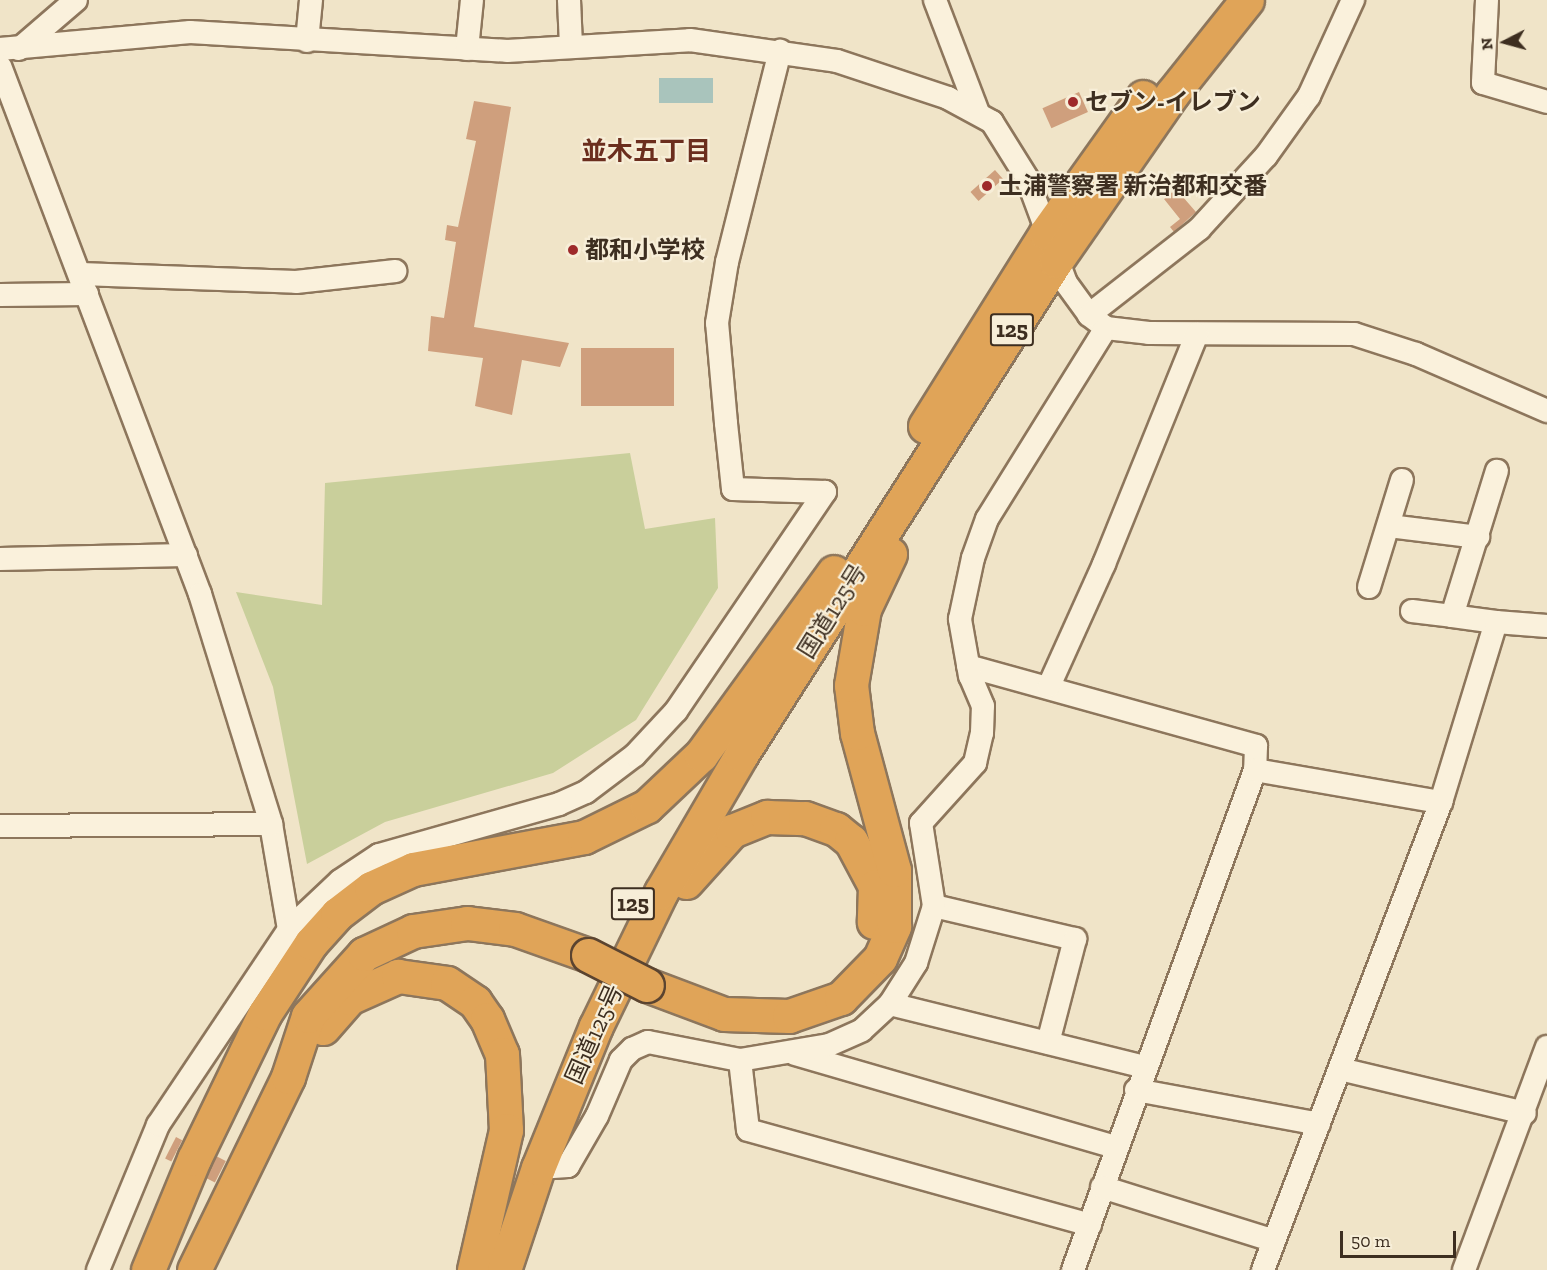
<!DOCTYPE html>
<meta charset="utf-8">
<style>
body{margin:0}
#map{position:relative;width:1547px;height:1270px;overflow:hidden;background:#f0e4c8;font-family:"Zilla Slab","Noto Sans JP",serif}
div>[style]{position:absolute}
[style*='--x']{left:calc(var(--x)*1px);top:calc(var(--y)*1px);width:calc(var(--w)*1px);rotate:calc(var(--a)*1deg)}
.green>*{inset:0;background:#c9cf9b}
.water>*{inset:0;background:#a9c4bc;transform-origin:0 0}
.building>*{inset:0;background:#cf9f7d;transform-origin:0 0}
.roads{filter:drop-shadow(2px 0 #8d765c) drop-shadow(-2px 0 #8d765c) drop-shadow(0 2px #8d765c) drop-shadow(0 -2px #8d765c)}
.minor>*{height:22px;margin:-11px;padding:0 11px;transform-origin:11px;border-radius:11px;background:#faf1dc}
.highway>*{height:33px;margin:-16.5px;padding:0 16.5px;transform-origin:16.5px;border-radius:16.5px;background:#e0a458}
.bridges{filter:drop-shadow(2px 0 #5b4430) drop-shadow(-2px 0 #5b4430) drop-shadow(0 2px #5b4430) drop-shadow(0 -2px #5b4430)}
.highway-bridge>*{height:33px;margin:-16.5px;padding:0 16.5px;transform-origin:16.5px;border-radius:16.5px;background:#e0a458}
.dots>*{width:16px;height:16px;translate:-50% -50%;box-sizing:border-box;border:3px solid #f7eed8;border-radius:50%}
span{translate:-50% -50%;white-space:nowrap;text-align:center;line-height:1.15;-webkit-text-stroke:4.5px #f7eed8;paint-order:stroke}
.shield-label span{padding:2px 4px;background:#f7eed8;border:2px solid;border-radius:4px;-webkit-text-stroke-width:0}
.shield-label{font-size:22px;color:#3d2e20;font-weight:700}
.poi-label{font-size:24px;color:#3d2e20;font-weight:700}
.left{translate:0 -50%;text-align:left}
.street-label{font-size:24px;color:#3d2e20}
.neighbourhood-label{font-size:26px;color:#6b2e1e;font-weight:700}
.north{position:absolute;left:1475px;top:12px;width:60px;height:60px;-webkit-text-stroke:4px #f7eed8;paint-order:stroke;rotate:264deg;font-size:16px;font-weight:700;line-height:24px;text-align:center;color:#3d2e20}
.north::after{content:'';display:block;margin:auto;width:21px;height:27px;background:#3d2e20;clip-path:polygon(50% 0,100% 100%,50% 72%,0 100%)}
.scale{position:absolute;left:1340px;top:1231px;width:116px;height:27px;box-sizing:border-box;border:3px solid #3d2e20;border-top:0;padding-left:8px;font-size:18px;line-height:21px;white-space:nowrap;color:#3d2e20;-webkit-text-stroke:4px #f7eed8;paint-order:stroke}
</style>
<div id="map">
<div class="green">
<i style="clip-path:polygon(630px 453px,645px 529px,715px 518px,718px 588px,636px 720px,553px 773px,385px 822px,307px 864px,273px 687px,236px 592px,322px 605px,325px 483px)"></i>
</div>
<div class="water">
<i style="left:659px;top:78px;width:54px;height:25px"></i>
</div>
<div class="building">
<i style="left:1079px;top:92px;width:22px;height:40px;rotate:66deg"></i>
<i style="clip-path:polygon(474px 101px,511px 107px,474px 327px,569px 343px,560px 367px,522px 360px,512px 415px,475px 406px,483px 358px,428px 351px,431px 316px,444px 318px,456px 242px,445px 240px,447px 225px,458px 227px,476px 141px,466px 139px)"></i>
<i style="left:995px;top:170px;width:12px;height:33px;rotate:48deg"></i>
<i style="clip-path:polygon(1176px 189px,1196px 212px,1174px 232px,1170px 227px,1180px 219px,1164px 199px)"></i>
<i style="left:581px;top:348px;width:93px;height:58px"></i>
<i style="left:176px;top:1137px;width:7px;height:24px;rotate:27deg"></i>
<i style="left:216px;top:1156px;width:11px;height:24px;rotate:27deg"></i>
</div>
<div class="roads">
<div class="minor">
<i style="--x:569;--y:0;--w:46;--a:87.5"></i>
<i style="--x:935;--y:0;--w:118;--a:69.1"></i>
<i style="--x:1487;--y:0;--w:83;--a:92.8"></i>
<i style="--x:1483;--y:83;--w:67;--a:16.5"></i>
<i style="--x:307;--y:41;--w:41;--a:-84.4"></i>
<i style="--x:0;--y:49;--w:191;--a:-5.1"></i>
<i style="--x:190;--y:32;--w:318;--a:3.4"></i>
<i style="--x:507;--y:51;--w:183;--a:-3.4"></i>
<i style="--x:690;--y:40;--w:148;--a:8.1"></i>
<i style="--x:837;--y:61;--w:117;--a:18.4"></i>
<i style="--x:948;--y:98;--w:50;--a:28.6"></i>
<i style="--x:992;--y:122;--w:66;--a:58"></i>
<i style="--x:1027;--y:178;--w:112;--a:69.6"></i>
<i style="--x:1066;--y:283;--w:39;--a:54"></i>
<i style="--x:1089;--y:315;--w:21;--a:37"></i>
<i style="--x:1106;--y:328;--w:43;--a:6.6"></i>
<i style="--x:1149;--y:333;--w:205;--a:0.3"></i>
<i style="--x:1354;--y:334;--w:65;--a:17.9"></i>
<i style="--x:1416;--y:354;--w:143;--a:23.5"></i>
<i style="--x:19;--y:49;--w:75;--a:-40.7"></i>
<i style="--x:467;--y:49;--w:49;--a:-84.2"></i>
<i style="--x:0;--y:66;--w:565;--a:69.25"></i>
<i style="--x:200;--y:594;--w:241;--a:72.8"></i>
<i style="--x:271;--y:824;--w:107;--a:80.3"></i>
<i style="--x:81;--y:274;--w:215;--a:2.1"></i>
<i style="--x:296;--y:282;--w:100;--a:-6.3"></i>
<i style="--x:0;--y:295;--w:87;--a:-0.7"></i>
<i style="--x:1089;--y:315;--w:140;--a:-38"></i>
<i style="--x:1199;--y:229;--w:99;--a:-47.5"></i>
<i style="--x:1266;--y:156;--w:74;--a:-54.4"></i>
<i style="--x:1309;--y:96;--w:106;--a:-65.4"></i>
<i style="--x:1389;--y:526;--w:90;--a:7"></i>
<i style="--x:0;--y:559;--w:186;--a:-1.2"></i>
<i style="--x:1369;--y:587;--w:112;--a:-72.9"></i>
<i style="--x:1412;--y:611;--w:40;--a:7.1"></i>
<i style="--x:1496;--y:622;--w:44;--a:-172.2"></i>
<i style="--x:1452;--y:616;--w:152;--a:-72.8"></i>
<i style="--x:968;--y:666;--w:299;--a:15.5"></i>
<i style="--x:1256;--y:746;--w:24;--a:92"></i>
<i style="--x:1255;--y:770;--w:532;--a:110"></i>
<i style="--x:1049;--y:686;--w:134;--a:-65.7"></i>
<i style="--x:1104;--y:564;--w:248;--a:-68"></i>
<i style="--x:1255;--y:770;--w:189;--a:9.8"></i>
<i style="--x:0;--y:826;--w:271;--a:-0.4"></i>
<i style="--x:934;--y:906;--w:145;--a:13.2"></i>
<i style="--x:1075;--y:939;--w:107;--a:104.6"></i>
<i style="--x:890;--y:1004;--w:262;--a:13.9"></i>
<i style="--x:795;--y:1054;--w:333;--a:16.2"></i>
<i style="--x:740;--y:1060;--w:70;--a:83.5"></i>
<i style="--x:748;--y:1130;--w:355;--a:15.5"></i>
<i style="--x:1340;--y:1069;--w:190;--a:13.4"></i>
<i style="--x:1136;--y:1090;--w:186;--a:10.5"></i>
<i style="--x:538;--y:1168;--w:30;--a:-4"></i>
<i style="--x:568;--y:1166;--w:58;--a:-59.9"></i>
<i style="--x:597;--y:1116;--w:61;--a:-66.8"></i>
<i style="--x:621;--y:1060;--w:16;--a:-45"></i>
<i style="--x:632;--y:1049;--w:17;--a:-24"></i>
<i style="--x:648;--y:1042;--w:94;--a:11.1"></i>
<i style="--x:740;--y:1060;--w:90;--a:-9.6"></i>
<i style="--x:829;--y:1045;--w:36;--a:-24"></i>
<i style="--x:862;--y:1030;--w:38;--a:-43"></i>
<i style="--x:890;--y:1004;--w:49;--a:-57.6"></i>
<i style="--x:916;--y:963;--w:60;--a:-72.5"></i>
<i style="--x:934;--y:906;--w:84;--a:-98.9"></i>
<i style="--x:921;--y:823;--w:81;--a:-48"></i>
<i style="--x:975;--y:763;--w:31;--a:-77"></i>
<i style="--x:982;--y:733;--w:27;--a:-88"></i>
<i style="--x:983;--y:706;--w:33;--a:-113"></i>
<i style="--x:970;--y:676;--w:58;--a:-100"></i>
<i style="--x:960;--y:619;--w:62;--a:-78"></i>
<i style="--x:973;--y:558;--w:41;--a:-70.3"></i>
<i style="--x:987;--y:519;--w:225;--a:-58.1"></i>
<i style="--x:1102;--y:1187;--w:180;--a:17.4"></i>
<i style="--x:98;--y:1270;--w:157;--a:-67.5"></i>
<i style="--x:158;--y:1125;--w:236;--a:-56.2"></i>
<i style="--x:289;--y:929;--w:70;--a:-43.3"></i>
<i style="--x:340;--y:881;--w:47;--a:-33.7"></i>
<i style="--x:379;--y:855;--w:187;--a:-15.8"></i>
<i style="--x:559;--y:804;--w:30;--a:-24"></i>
<i style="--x:586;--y:792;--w:61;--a:-37.1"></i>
<i style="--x:635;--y:755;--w:60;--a:-47"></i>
<i style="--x:676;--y:711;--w:265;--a:-55.8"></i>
<i style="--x:825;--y:492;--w:92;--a:-178.1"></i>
<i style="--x:733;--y:489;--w:66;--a:-96.1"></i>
<i style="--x:726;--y:423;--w:100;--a:-95.1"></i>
<i style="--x:717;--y:323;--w:62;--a:-80.7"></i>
<i style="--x:727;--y:262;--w:218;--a:-75.9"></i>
<i style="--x:1263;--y:1270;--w:501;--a:-69.18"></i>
<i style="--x:1441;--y:802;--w:188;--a:-73"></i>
<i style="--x:1496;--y:622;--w:51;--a:4.5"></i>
<i style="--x:1464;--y:1270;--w:238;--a:-69.6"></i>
</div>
<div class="highway">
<i style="--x:925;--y:426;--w:228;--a:-57.9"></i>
<i style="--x:1046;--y:233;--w:167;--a:-54.5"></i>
<i style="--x:686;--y:882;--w:69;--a:-48"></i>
<i style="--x:732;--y:831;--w:38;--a:-22"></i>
<i style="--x:767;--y:817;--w:38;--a:2"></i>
<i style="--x:805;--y:818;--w:33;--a:20"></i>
<i style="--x:836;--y:829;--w:19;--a:39"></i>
<i style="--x:851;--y:841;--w:51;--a:61.9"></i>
<i style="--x:875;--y:886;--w:36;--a:92"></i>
<i style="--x:647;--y:985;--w:82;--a:20.6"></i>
<i style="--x:724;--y:1014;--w:65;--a:1.8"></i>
<i style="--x:789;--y:1016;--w:55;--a:-19.1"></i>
<i style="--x:841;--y:998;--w:56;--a:-45.7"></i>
<i style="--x:880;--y:958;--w:35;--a:-66"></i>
<i style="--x:894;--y:926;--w:56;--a:-90"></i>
<i style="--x:894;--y:870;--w:142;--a:-105.1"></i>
<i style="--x:857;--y:733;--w:48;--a:-97.1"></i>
<i style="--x:851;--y:685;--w:77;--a:-80.3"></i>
<i style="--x:864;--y:609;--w:61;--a:-64.7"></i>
<i style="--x:323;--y:1028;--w:40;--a:-49"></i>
<i style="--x:349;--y:998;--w:54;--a:-24.2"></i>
<i style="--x:398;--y:976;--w:49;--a:8.1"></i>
<i style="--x:447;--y:983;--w:34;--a:34"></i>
<i style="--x:475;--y:1002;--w:21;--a:55"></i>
<i style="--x:487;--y:1019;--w:38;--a:67"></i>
<i style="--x:502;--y:1054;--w:76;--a:87"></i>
<i style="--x:506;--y:1130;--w:144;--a:102.9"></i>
<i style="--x:148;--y:1270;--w:120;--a:-67.5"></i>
<i style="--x:194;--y:1159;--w:162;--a:-64.1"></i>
<i style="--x:265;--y:1013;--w:84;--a:-56.7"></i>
<i style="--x:311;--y:943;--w:39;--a:-48"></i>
<i style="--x:337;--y:914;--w:43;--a:-37.4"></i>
<i style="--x:371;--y:888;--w:46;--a:-24.3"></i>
<i style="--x:413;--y:869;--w:174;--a:-10.6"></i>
<i style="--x:584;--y:837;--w:70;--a:-26.2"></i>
<i style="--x:647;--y:806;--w:74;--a:-43.4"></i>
<i style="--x:701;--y:755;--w:226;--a:-54"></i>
<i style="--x:194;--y:1270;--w:215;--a:-64"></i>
<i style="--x:288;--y:1077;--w:64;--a:-71.8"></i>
<i style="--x:308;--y:1016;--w:84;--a:-47.9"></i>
<i style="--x:364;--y:954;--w:54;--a:-25.1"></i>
<i style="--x:413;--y:931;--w:55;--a:-8.4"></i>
<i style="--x:467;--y:923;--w:48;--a:7.1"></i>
<i style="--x:515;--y:929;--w:77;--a:19.6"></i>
<i style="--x:504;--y:1270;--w:108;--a:-71.6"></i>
<i style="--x:538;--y:1168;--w:153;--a:-67.8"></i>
<i style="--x:596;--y:1026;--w:149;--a:-64.1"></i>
<i style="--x:661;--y:892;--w:159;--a:-59.7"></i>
<i style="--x:741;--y:755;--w:586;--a:-57.48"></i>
<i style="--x:1056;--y:261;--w:203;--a:-55.2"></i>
<i style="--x:1172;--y:94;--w:120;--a:-51.4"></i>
</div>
</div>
<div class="bridges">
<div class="highway-bridge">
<i style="--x:588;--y:955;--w:66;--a:27"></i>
</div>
</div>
<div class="dots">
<i style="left:1073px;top:102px;background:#9e2a2b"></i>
<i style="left:987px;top:186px;background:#9e2a2b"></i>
<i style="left:573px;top:250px;background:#9e2a2b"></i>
</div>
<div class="shield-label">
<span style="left:1012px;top:330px">125</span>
<span style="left:633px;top:904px">125</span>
</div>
<div class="poi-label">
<span class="left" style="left:1085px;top:102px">セブン-イレブン</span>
<span class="left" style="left:999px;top:186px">土浦警察署 新治都和交番</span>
<span class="left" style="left:585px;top:250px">都和小学校</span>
</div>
<div class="street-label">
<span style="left:832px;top:611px;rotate:-58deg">国道125号</span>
<span style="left:594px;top:1034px;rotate:-66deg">国道125号</span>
</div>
<div class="neighbourhood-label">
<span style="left:646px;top:152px">並木五丁目</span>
</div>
<div class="north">N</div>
<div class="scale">50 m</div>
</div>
